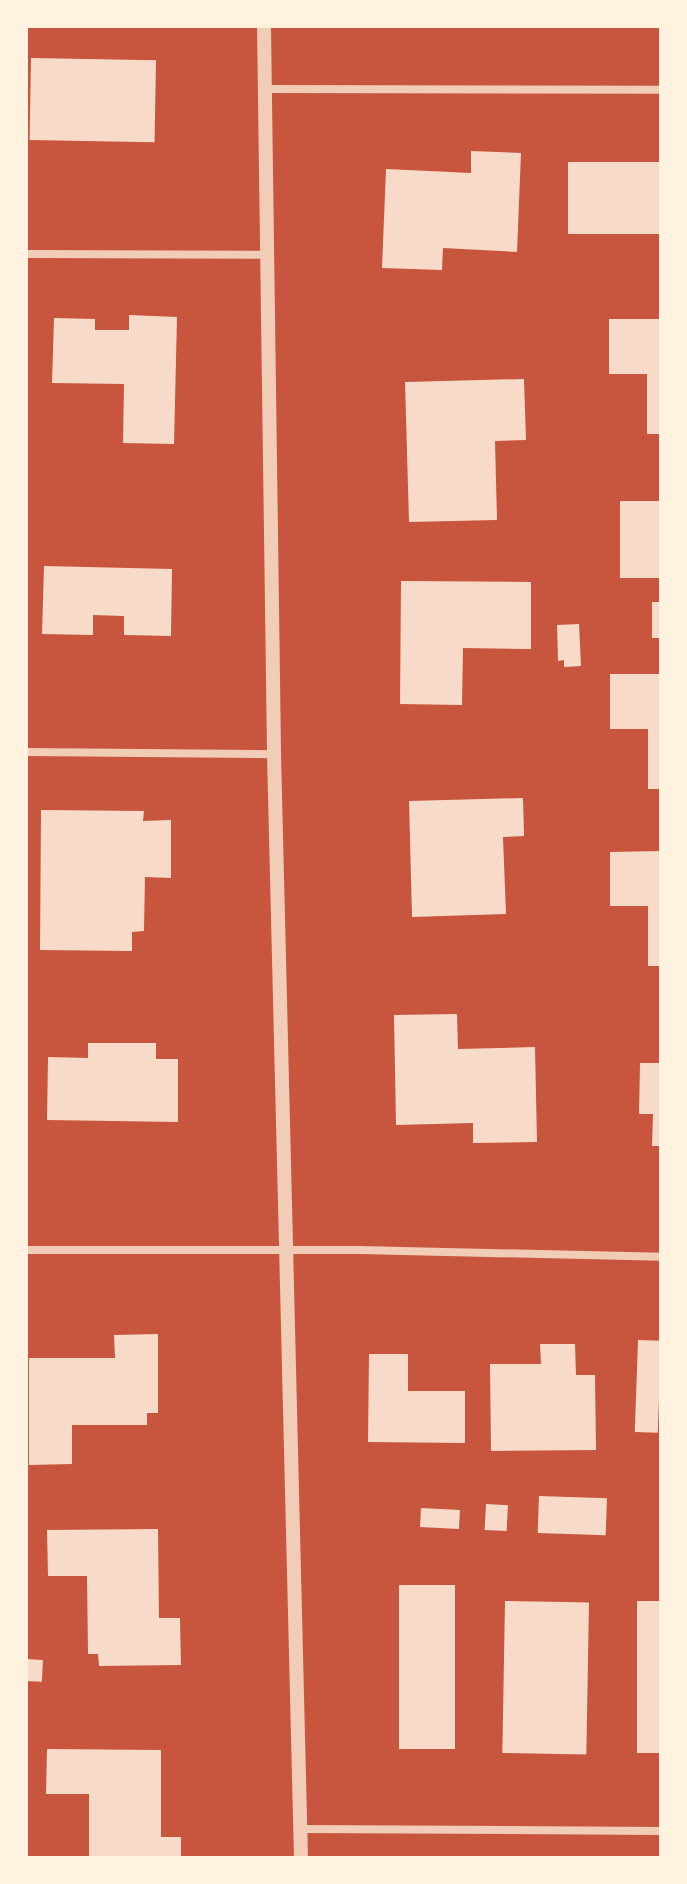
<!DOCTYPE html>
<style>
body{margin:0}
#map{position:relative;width:687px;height:1884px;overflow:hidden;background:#c8553d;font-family:Arial,sans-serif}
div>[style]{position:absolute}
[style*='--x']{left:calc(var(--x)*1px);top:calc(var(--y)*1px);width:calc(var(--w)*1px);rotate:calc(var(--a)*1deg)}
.building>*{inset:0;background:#f7dbc8;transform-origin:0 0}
.minor>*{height:8px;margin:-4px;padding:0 4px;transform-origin:4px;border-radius:4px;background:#f1ccb7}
.tertiary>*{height:14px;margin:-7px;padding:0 7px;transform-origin:7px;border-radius:7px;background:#f1ccb7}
span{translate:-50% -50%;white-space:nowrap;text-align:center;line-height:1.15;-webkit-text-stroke:8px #fff3e0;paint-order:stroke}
.frame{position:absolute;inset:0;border:28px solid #fff3e0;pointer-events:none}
</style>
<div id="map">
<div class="building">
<i style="left:31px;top:58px;width:125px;height:82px;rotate:1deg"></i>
<i style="clip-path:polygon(471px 151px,521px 153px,517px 252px,443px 248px,442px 270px,382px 268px,386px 169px,471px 173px)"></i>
<i style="left:568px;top:162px;width:93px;height:72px"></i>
<i style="clip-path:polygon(129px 315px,177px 317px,174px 444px,123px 443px,124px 384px,52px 383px,54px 318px,95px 319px,95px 330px,129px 330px)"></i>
<i style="clip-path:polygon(609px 319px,661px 319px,661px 434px,647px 434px,647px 374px,609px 374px)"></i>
<i style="clip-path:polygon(524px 379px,526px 440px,495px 441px,497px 520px,409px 522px,405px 382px)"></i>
<i style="left:620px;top:501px;width:41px;height:77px"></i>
<i style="clip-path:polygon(44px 566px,172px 569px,171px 636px,124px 635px,124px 616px,93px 615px,93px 635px,42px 634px)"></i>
<i style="clip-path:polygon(401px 581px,531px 582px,531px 649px,463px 648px,462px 705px,400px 704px)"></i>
<i style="left:652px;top:602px;width:9px;height:36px"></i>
<i style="clip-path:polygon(579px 624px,581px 666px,564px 667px,564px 660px,558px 661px,557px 625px)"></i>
<i style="clip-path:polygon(610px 674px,661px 674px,661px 789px,648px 789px,648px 729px,610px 729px)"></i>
<i style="clip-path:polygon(523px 798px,524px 836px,503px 837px,506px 914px,412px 917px,409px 801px)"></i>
<i style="clip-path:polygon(41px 810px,144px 811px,143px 821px,171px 820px,171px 878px,145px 877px,144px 931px,132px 932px,132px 951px,40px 950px)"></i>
<i style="clip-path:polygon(661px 851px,661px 966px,648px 966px,648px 906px,610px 906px,610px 852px)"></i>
<i style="clip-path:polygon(457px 1014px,458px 1049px,535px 1047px,537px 1142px,473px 1143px,473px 1123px,396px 1125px,394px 1015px)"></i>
<i style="clip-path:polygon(88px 1043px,156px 1043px,156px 1059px,178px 1059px,178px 1122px,47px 1120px,48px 1057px,88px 1058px)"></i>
<i style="clip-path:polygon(640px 1063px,661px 1063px,661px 1146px,652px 1146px,653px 1114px,639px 1114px)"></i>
<i style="clip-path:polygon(158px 1334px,158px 1413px,147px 1413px,147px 1425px,72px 1425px,72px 1464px,29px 1465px,29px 1358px,115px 1358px,114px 1335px)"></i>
<i style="left:638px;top:1340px;width:23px;height:92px;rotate:2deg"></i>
<i style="clip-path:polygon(540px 1344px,575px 1344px,576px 1375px,595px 1375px,596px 1450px,491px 1451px,490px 1364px,541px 1364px)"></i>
<i style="clip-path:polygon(369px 1354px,408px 1354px,408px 1391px,465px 1391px,465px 1443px,368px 1442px)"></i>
<i style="left:539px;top:1496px;width:68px;height:37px;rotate:2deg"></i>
<i style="left:486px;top:1504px;width:22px;height:26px;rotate:3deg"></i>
<i style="left:421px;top:1508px;width:39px;height:19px;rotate:3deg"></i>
<i style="clip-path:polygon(158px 1529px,159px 1618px,180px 1618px,181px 1665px,99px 1666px,98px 1654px,88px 1654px,87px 1576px,48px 1576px,47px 1530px)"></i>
<i style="left:399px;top:1585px;width:56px;height:164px"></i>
<i style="left:505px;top:1601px;width:84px;height:152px;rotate:1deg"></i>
<i style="left:637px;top:1601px;width:24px;height:152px"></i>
<i style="left:26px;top:1659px;width:17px;height:22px;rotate:3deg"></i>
<i style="clip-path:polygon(47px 1749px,161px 1750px,161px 1837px,181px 1837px,181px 1858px,89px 1858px,89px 1794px,46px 1794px)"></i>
</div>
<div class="minor">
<i style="--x:265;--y:89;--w:396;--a:0.1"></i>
<i style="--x:26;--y:254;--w:241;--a:0.2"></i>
<i style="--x:26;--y:752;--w:248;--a:0.5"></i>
<i style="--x:26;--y:1250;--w:334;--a:0"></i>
<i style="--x:360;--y:1250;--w:301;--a:1.3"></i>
<i style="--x:301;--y:1829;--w:360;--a:0.3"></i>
</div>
<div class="tertiary">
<i style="--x:264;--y:26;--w:728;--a:89.21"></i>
<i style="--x:274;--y:754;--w:1104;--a:88.6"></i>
</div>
<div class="frame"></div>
</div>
